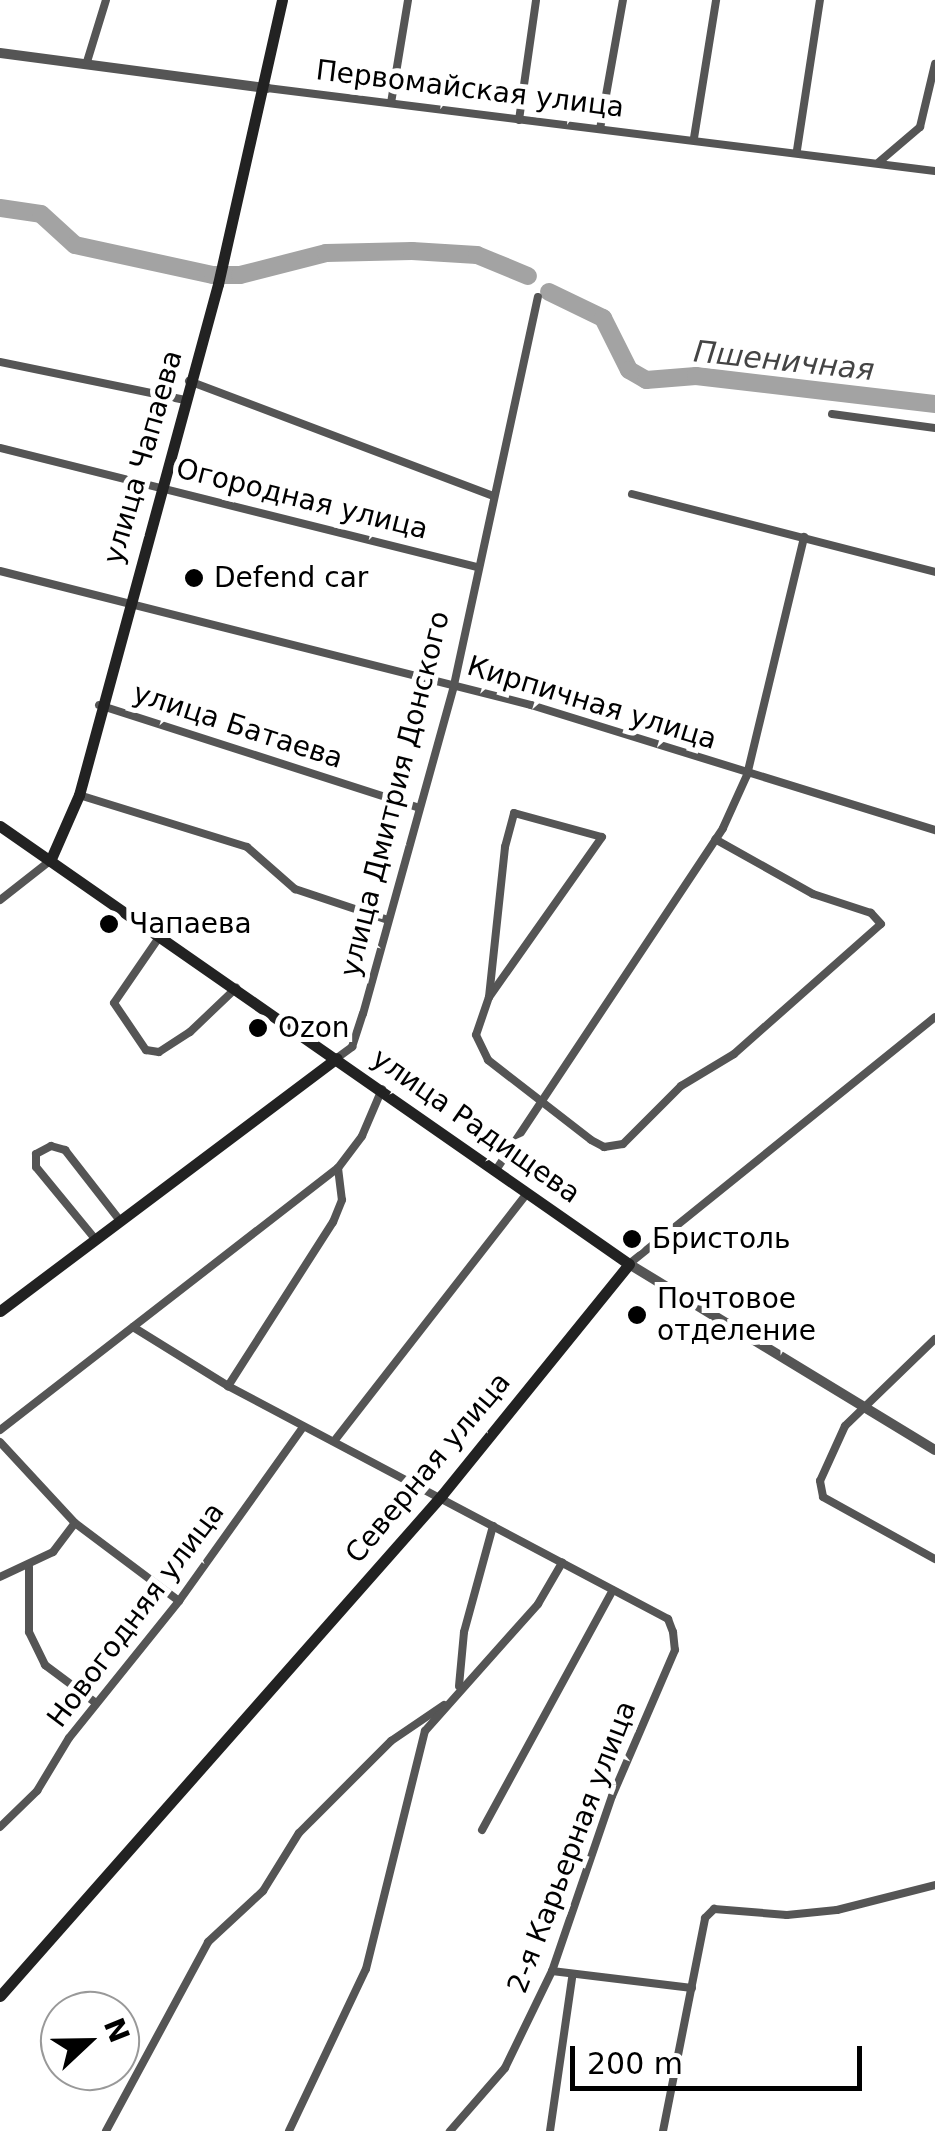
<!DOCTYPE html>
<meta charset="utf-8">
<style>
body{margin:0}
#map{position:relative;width:935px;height:2131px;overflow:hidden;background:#fff;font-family:"DejaVu Sans",sans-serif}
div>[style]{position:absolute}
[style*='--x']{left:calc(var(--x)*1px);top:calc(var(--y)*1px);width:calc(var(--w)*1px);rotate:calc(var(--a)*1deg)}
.river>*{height:18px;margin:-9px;padding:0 9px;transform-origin:9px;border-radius:9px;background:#a3a3a3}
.minor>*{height:8px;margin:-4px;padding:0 4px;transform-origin:4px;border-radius:4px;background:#555}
.tertiary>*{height:10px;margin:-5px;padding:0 5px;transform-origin:5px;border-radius:5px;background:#555}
.secondary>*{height:11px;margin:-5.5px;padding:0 5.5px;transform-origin:5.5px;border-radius:5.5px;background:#222}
.dots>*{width:28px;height:28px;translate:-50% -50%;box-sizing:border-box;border:5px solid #fff;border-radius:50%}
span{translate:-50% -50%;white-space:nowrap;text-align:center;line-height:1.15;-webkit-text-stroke:10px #fff;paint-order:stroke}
.street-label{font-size:28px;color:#000}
.poi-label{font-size:28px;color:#000}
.left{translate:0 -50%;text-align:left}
.water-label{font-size:30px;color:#444;font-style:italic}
.north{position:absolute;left:40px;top:1991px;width:100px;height:100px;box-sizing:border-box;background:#fff;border:2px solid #999;border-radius:50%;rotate:68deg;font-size:28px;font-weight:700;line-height:40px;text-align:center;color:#000}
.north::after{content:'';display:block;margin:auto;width:35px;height:45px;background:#000;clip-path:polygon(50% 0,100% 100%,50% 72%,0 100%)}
.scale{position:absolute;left:570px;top:2046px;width:292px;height:45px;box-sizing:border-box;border:5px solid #000;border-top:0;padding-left:12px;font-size:30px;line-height:35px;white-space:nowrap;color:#000;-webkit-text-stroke:8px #fff;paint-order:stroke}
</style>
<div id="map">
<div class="river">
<i style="--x:0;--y:208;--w:41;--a:8.3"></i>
<i style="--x:41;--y:214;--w:46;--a:42.4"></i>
<i style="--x:75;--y:245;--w:141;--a:12.3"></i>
<i style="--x:213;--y:275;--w:27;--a:0"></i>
<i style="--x:240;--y:275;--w:89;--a:-14.3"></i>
<i style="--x:326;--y:253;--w:86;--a:-1.3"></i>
<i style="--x:412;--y:251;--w:65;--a:3.5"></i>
<i style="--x:477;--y:255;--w:55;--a:22.4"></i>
<i style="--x:549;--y:292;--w:60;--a:25.7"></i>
<i style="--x:603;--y:318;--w:58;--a:63.4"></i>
<i style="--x:629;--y:370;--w:20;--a:30"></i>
<i style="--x:646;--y:380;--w:50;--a:-4.6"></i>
<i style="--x:696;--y:376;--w:241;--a:6.7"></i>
</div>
<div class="minor">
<i style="--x:86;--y:65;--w:68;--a:-72.9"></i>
<i style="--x:267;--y:88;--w:673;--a:7.08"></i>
<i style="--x:391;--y:103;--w:104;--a:-80.6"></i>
<i style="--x:519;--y:120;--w:121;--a:-81.9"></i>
<i style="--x:600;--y:129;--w:131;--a:-79.9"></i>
<i style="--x:694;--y:138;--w:140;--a:-80.9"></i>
<i style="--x:797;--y:150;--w:152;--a:-81.3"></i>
<i style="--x:879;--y:162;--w:54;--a:-40.5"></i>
<i style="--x:920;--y:127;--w:65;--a:-76.6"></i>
<i style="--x:0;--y:362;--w:189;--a:11.6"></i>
<i style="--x:189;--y:381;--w:326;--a:20.7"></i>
<i style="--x:832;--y:414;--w:104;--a:7.7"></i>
<i style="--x:0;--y:448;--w:491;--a:14"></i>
<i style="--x:632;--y:494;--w:313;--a:14.4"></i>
<i style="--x:0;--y:571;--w:548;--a:14.16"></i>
<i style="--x:531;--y:705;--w:423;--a:17.2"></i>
<i style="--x:99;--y:705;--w:336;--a:17.8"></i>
<i style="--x:79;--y:795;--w:176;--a:17.2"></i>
<i style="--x:247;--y:847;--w:64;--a:41.2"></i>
<i style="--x:295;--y:889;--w:98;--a:18.4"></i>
<i style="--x:514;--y:813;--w:91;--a:15.3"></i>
<i style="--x:602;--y:837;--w:196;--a:125.2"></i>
<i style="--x:489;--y:997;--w:151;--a:-83.9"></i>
<i style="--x:505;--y:847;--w:35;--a:-75"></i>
<i style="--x:0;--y:900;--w:63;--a:-38"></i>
<i style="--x:160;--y:936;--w:81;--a:124.5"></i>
<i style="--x:114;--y:1003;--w:57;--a:55.8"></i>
<i style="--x:146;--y:1050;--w:13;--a:9"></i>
<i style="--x:159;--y:1052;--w:37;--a:-33"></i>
<i style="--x:190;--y:1032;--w:64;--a:-43.7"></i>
<i style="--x:489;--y:997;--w:40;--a:108.9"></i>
<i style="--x:476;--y:1035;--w:28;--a:64"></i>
<i style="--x:488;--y:1060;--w:130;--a:37.8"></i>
<i style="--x:591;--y:1140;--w:15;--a:28"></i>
<i style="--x:604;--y:1147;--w:19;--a:-9"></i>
<i style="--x:623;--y:1144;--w:82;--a:-45"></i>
<i style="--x:681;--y:1086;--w:62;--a:-31.1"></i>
<i style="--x:734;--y:1054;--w:196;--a:-41.5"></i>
<i style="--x:881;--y:924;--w:15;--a:-132"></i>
<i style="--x:871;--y:913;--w:61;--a:-161.9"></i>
<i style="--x:813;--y:894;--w:112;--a:-150.7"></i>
<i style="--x:337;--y:1058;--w:19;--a:-36"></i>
<i style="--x:352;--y:1047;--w:35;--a:-72"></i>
<i style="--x:363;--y:1014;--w:341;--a:-74.5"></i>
<i style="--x:454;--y:685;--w:397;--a:-77.8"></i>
<i style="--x:338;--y:1168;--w:32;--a:83"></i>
<i style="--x:342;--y:1200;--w:24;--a:112"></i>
<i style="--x:333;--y:1222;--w:195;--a:122.6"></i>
<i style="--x:228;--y:1386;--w:498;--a:27.9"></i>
<i style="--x:668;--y:1619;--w:14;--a:69"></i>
<i style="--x:673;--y:1632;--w:18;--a:84"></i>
<i style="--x:675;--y:1650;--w:159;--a:113.3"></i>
<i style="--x:612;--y:1796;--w:185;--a:108.9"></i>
<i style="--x:552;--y:1971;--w:108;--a:115.9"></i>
<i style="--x:505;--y:2068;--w:84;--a:131.1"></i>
<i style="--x:496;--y:1170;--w:410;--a:-56.4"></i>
<i style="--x:723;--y:828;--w:58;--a:-65.6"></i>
<i style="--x:747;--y:775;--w:245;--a:-76.5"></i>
<i style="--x:96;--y:1240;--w:94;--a:-129.4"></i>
<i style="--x:36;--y:1167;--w:13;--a:-90"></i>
<i style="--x:36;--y:1154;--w:17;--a:-28"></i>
<i style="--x:51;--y:1146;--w:15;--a:16"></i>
<i style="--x:65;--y:1150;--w:91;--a:52.1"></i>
<i style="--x:629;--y:1264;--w:393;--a:-38.9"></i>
<i style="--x:133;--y:1327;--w:112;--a:31.8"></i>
<i style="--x:935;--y:1339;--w:125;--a:136"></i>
<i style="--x:845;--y:1426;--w:60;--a:114.4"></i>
<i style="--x:820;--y:1481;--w:16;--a:79"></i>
<i style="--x:823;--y:1497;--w:128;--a:29"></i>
<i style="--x:0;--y:1430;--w:428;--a:-37.8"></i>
<i style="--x:338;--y:1168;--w:40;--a:-53"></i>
<i style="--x:362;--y:1136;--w:51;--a:-66.9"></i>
<i style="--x:335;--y:1440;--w:313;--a:-52.1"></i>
<i style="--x:0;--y:1442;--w:110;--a:47.2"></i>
<i style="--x:75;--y:1523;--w:130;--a:36.9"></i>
<i style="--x:29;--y:1567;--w:65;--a:90"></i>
<i style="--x:29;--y:1632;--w:37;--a:64"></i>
<i style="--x:45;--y:1665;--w:64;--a:36.7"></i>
<i style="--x:0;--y:1577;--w:59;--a:-25.3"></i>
<i style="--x:53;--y:1552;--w:36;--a:-53"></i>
<i style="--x:459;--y:1686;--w:54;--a:-84.7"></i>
<i style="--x:464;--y:1632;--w:110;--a:-74.7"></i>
<i style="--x:0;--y:1827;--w:52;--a:-44.2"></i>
<i style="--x:37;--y:1791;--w:62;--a:-58.9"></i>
<i style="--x:69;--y:1738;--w:176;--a:-51.2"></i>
<i style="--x:179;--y:1601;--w:214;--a:-54.5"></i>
<i style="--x:482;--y:1830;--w:273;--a:-61.4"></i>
<i style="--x:552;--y:1971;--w:141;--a:6.9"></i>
<i style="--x:106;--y:2131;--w:215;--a:-61.6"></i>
<i style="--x:208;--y:1942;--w:75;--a:-42.8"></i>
<i style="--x:263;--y:1891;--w:68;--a:-58.2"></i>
<i style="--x:299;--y:1833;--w:130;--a:-45"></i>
<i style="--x:391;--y:1741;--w:64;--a:-34.2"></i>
<i style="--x:289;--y:2131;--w:179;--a:-64.6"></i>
<i style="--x:366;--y:1969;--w:245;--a:-76.1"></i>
<i style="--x:425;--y:1731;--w:170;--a:-48.3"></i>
<i style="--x:538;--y:1604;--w:48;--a:-59.7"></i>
<i style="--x:550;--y:2131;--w:155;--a:-81.8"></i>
<i style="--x:663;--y:2131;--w:217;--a:-78.8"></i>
<i style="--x:705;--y:1918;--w:13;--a:-45"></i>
<i style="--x:714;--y:1909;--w:73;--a:4.7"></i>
<i style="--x:787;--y:1915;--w:50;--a:-5.7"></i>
<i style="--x:837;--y:1910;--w:101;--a:-14.3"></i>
</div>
<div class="tertiary">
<i style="--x:0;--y:53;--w:269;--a:7.5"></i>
<i style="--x:629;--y:1264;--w:358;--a:31.3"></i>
</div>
<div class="secondary">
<i style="--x:0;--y:826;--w:766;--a:34.85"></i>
<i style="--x:629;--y:1264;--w:297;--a:129"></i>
<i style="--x:442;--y:1495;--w:668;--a:131.42"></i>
<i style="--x:50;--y:861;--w:72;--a:-66.3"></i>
<i style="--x:79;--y:795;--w:530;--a:-74.78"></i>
<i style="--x:218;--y:284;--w:291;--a:-77.3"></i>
<i style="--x:0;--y:1311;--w:421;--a:-36.9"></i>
</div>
<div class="dots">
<i style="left:194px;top:578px;background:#000"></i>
<i style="left:109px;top:924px;background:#000"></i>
<i style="left:258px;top:1028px;background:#000"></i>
<i style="left:632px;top:1239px;background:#000"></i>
<i style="left:637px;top:1315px;background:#000"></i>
</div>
<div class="street-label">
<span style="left:470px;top:89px;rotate:7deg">Первомайская улица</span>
<span style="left:143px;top:457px;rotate:-74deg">улица Чапаева</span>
<span style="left:302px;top:499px;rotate:14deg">Огородная улица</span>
<span style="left:592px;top:703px;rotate:17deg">Кирпичная улица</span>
<span style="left:238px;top:726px;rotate:18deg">улица Батаева</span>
<span style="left:395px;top:794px;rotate:-76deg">улица Дмитрия Донского</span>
<span style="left:476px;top:1126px;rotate:35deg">улица Радищева</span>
<span style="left:428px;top:1468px;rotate:-50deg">Северная улица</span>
<span style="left:136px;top:1615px;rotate:-53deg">Новогодняя улица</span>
<span style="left:572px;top:1847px;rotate:-69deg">2-я Карьерная улица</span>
</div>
<div class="poi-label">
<span class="left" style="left:214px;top:578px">Defend car</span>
<span class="left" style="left:129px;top:924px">Чапаева</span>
<span class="left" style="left:278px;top:1028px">Ozon</span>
<span class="left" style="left:652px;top:1239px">Бристоль</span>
<span class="left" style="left:657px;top:1315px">Почтовое<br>отделение</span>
</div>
<div class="water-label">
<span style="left:784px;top:361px;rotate:6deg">Пшеничная</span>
</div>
<div class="north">N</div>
<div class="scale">200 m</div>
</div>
